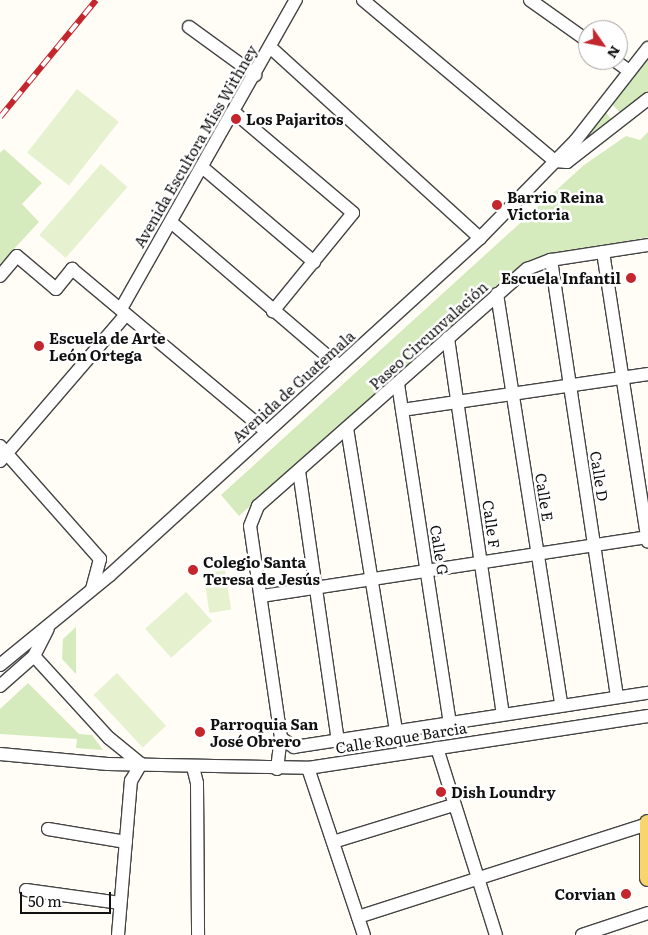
<!DOCTYPE html>
<meta charset="utf-8">
<style>
body{margin:0}
#map{position:relative;width:648px;height:935px;overflow:hidden;background:#fffdf5;font-family:Literata,serif}
div>[style]{position:absolute}
[style*='--x']{left:calc(var(--x)*1px);top:calc(var(--y)*1px);width:calc(var(--w)*1px);rotate:calc(var(--a)*1deg)}
.green>*{inset:0;background:#d5ebbd}
.pitch>*{inset:0;background:#e6f2cf;transform-origin:0 0}
.roads{filter:drop-shadow(1px 0 #444) drop-shadow(-1px 0 #444) drop-shadow(0 1px #444) drop-shadow(0 -1px #444)}
.minor>*{height:12px;margin:-6px;padding:0 6px;transform-origin:6px;border-radius:6px;background:#fff}
.major>*{height:16px;margin:-8px;padding:0 8px;transform-origin:8px;border-radius:8px;background:#f9d66b}
.rail>*{height:5.5px;margin-top:-2.75px;transform-origin:0;background:repeating-linear-gradient(90deg,#fff 0 11px,#c4262e 0 22px);box-sizing:border-box;border-block:1px solid #c4262e}
.dots>*{width:14px;height:14px;translate:-50% -50%;box-sizing:border-box;border:2px solid #fff;border-radius:50%}
span{translate:-50% -50%;white-space:nowrap;text-align:center;line-height:1.15;-webkit-text-stroke:5px #fff;paint-order:stroke}
.poi-label{font-size:15px;color:#111;font-weight:700}
.left{translate:0 -50%;text-align:left}
.right{translate:-100% -50%;text-align:right}
.street-label{font-size:15px;color:#111}
.north{position:absolute;left:578px;top:20px;width:50px;height:50px;box-sizing:border-box;background:#fff;border:1px solid #a0a0a0;border-radius:50%;rotate:123deg;font-size:14px;font-weight:700;line-height:20px;text-align:center;color:#111}
.north::after{content:'';display:block;margin:auto;width:18px;height:22px;background:#c4262e;clip-path:polygon(50% 0,100% 100%,50% 72%,0 100%)}
.scale{position:absolute;left:20px;top:892px;width:91px;height:22px;box-sizing:border-box;border:2px solid #111;border-top:0;padding-left:6px;font-size:15px;line-height:18px;white-space:nowrap;color:#111;-webkit-text-stroke:4px #fff;paint-order:stroke}
</style>
<div id="map">
<div class="green">
<i style="clip-path:polygon(648px 57px,648px 90px,620px 113px,612px 104px)"></i>
<i style="clip-path:polygon(605px 111px,612px 120px,580px 146px,579px 144px)"></i>
<i style="clip-path:polygon(648px 132px,648px 237px,531px 260px,499px 283px,239px 516px,221px 495px,584px 165px,626px 136px,640px 140px)"></i>
<i style="clip-path:polygon(4px 149px,42px 183px,22px 204px,39px 222px,0 264px,0 153px)"></i>
<i style="clip-path:polygon(76px 627px,76px 674px,62px 659px,63px 639px)"></i>
<i style="clip-path:polygon(28px 683px,79px 734px,92px 735px,103px 750px,76px 748px,77px 739px,0 734px,0 709px)"></i>
</div>
<div class="pitch">
<i style="left:77px;top:89px;width:53px;height:81px;rotate:38deg"></i>
<i style="left:101px;top:164px;width:35px;height:94px;rotate:41deg"></i>
<i style="left:225px;top:570px;width:40px;height:22px;rotate:81deg"></i>
<i style="left:186px;top:592px;width:39px;height:55px;rotate:48deg"></i>
<i style="left:117px;top:673px;width:72px;height:32px;rotate:47deg"></i>
</div>
<div class="roads">
<div class="minor">
<i style="--x:363;--y:0;--w:251;--a:40"></i>
<i style="--x:530;--y:0;--w:71;--a:35.3"></i>
<i style="--x:189;--y:27;--w:82;--a:36"></i>
<i style="--x:270;--y:47;--w:284;--a:42.3"></i>
<i style="--x:614;--y:60;--w:19;--a:36"></i>
<i style="--x:234;--y:112;--w:156;--a:40.3"></i>
<i style="--x:353;--y:213;--w:127;--a:129.2"></i>
<i style="--x:555;--y:161;--w:12;--a:5"></i>
<i style="--x:567;--y:162;--w:103;--a:-37.9"></i>
<i style="--x:202;--y:167;--w:147;--a:40.3"></i>
<i style="--x:171;--y:222;--w:221;--a:40.6"></i>
<i style="--x:603;--y:252;--w:293;--a:81.2"></i>
<i style="--x:551;--y:260;--w:442;--a:81.4"></i>
<i style="--x:0;--y:276;--w:26;--a:-50"></i>
<i style="--x:17;--y:256;--w:51;--a:40.2"></i>
<i style="--x:56;--y:289;--w:26;--a:-51"></i>
<i style="--x:72;--y:269;--w:254;--a:39.9"></i>
<i style="--x:497;--y:294;--w:416;--a:81.1"></i>
<i style="--x:122;--y:307;--w:353;--a:-60.5"></i>
<i style="--x:448;--y:338;--w:380;--a:81.7"></i>
<i style="--x:398;--y:384;--w:342;--a:81.3"></i>
<i style="--x:402;--y:410;--w:249;--a:-8.3"></i>
<i style="--x:347;--y:428;--w:307;--a:80.8"></i>
<i style="--x:0;--y:446;--w:151;--a:48.5"></i>
<i style="--x:100;--y:559;--w:30;--a:105"></i>
<i style="--x:0;--y:461;--w:189;--a:-49.3"></i>
<i style="--x:299;--y:471;--w:272;--a:81.8"></i>
<i style="--x:262;--y:596;--w:390;--a:-8.7"></i>
<i style="--x:34;--y:656;--w:111;--a:47.6"></i>
<i style="--x:109;--y:738;--w:41;--a:39.1"></i>
<i style="--x:0;--y:665;--w:142;--a:-39.3"></i>
<i style="--x:110;--y:575;--w:500;--a:-42.33"></i>
<i style="--x:480;--y:238;--w:137;--a:-45.6"></i>
<i style="--x:576;--y:140;--w:117;--a:-52"></i>
<i style="--x:0;--y:686;--w:45;--a:-41.4"></i>
<i style="--x:34;--y:656;--w:30;--a:-63"></i>
<i style="--x:281;--y:738;--w:16;--a:35"></i>
<i style="--x:294;--y:747;--w:358;--a:-8.7"></i>
<i style="--x:437;--y:748;--w:196;--a:72.5"></i>
<i style="--x:0;--y:754;--w:108;--a:5.3"></i>
<i style="--x:108;--y:764;--w:200;--a:1.1"></i>
<i style="--x:308;--y:768;--w:344;--a:-8.7"></i>
<i style="--x:193;--y:767;--w:16;--a:76"></i>
<i style="--x:197;--y:783;--w:152;--a:89.6"></i>
<i style="--x:308;--y:768;--w:176;--a:71.5"></i>
<i style="--x:277;--y:769;--w:31;--a:-83"></i>
<i style="--x:281;--y:738;--w:214;--a:-98.3"></i>
<i style="--x:250;--y:526;--w:22;--a:-68"></i>
<i style="--x:258;--y:506;--w:359;--a:-41.4"></i>
<i style="--x:527;--y:269;--w:26;--a:-21"></i>
<i style="--x:551;--y:260;--w:98;--a:-8.8"></i>
<i style="--x:48;--y:829;--w:79;--a:9.5"></i>
<i style="--x:333;--y:842;--w:126;--a:-17.1"></i>
<i style="--x:26;--y:890;--w:95;--a:7.9"></i>
<i style="--x:358;--y:917;--w:305;--a:-17.8"></i>
<i style="--x:118;--y:935;--w:155;--a:-85.2"></i>
<i style="--x:131;--y:781;--w:20;--a:-60"></i>
<i style="--x:582;--y:935;--w:70;--a:-18.4"></i>
</div>
<div class="major">
<i style="--x:648;--y:823;--w:55;--a:90"></i>
</div>
</div>
<div class="rail">
<i style="--x:0;--y:117;--w:151;--a:-50.6"></i>
</div>
<div class="dots">
<i style="left:236px;top:119px;background:#c4262e"></i>
<i style="left:497px;top:205px;background:#c4262e"></i>
<i style="left:631px;top:278px;background:#c4262e"></i>
<i style="left:39px;top:346px;background:#c4262e"></i>
<i style="left:193px;top:570px;background:#c4262e"></i>
<i style="left:200px;top:732px;background:#c4262e"></i>
<i style="left:441px;top:792px;background:#c4262e"></i>
<i style="left:626px;top:894px;background:#c4262e"></i>
</div>
<div class="poi-label">
<span class="left" style="left:246px;top:119px">Los Pajaritos</span>
<span class="left" style="left:507px;top:205px">Barrio Reina<br>Victoria</span>
<span class="right" style="left:621px;top:278px">Escuela Infantil</span>
<span class="left" style="left:49px;top:346px">Escuela de Arte<br>León Ortega</span>
<span class="left" style="left:203px;top:570px">Colegio Santa<br>Teresa de Jesús</span>
<span class="left" style="left:210px;top:732px">Parroquia San<br>José Obrero</span>
<span class="left" style="left:451px;top:792px">Dish Loundry</span>
<span class="right" style="left:616px;top:894px">Corvian</span>
</div>
<div class="street-label">
<span style="left:195px;top:146px;rotate:-60deg">Avenida Escultora Miss Withney</span>
<span style="left:428px;top:335px;rotate:-42deg">Paseo Circunvalación</span>
<span style="left:293px;top:386px;rotate:-42deg">Avenida de Guatemala</span>
<span style="left:600px;top:476px;rotate:81deg">Calle D</span>
<span style="left:545px;top:497px;rotate:81deg">Calle E</span>
<span style="left:492px;top:524px;rotate:82deg">Calle F</span>
<span style="left:440px;top:550px;rotate:81deg">Calle G</span>
<span style="left:401px;top:737px;rotate:-9deg">Calle Roque Barcia</span>
</div>
<div class="north">N</div>
<div class="scale">50 m</div>
</div>
